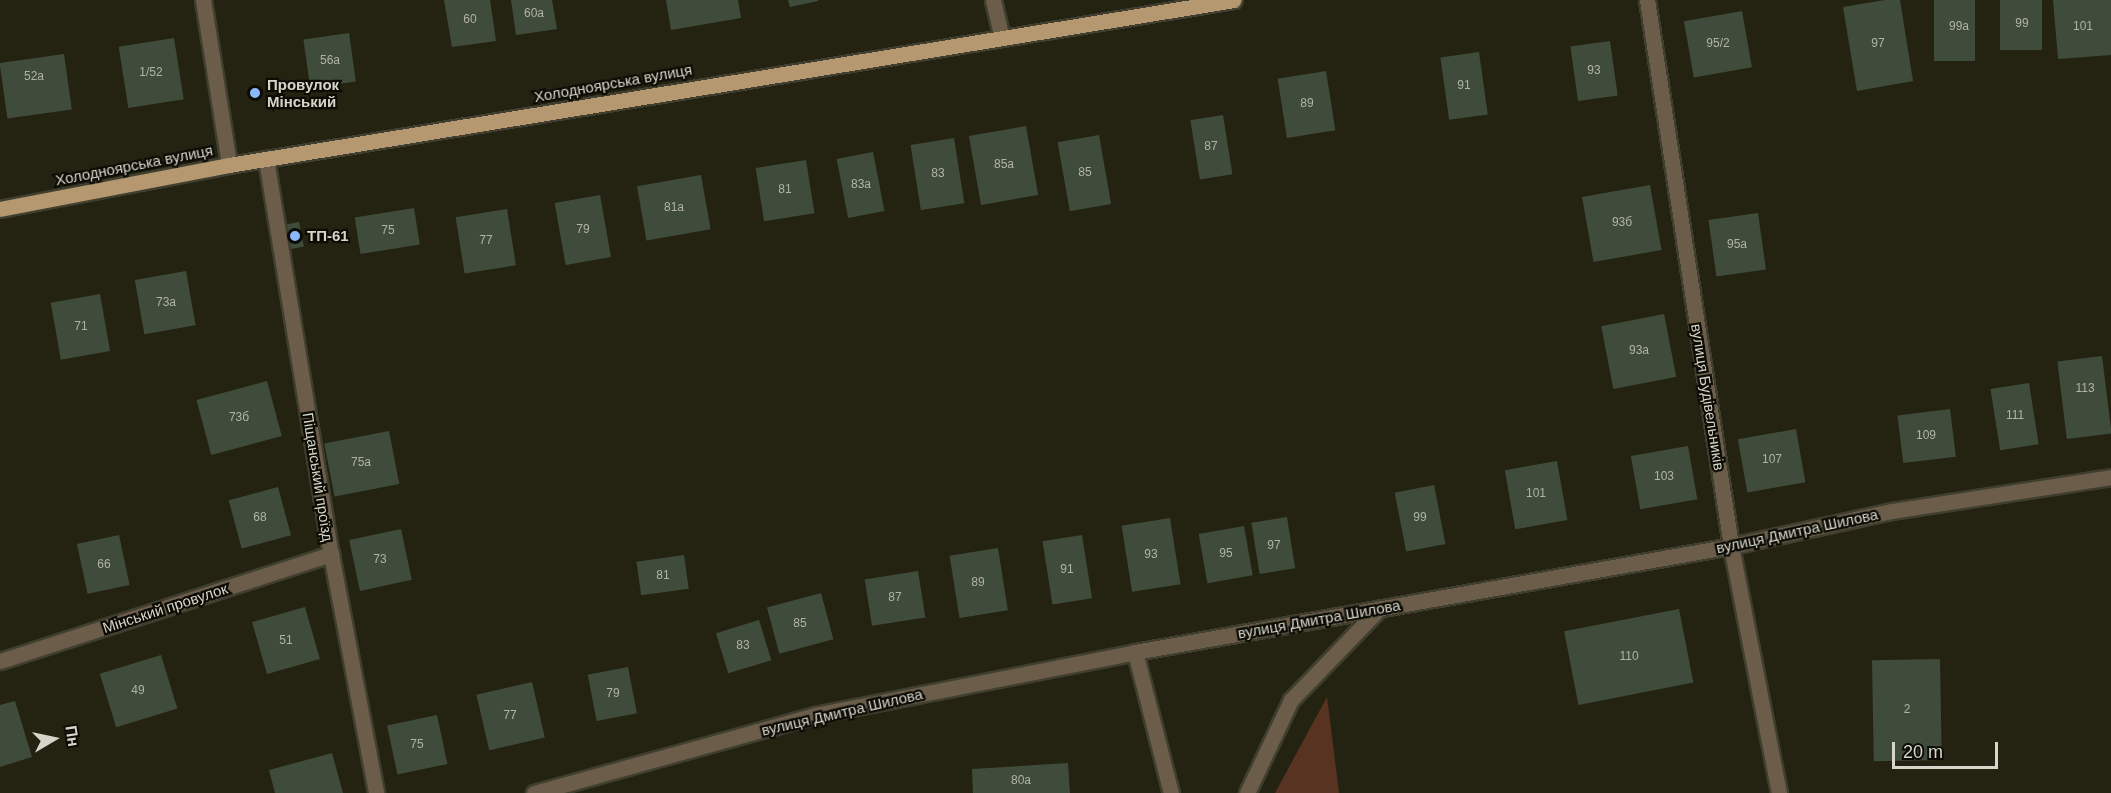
<!DOCTYPE html>
<meta charset="utf-8">
<style>
body{margin:0}
#map{position:relative;width:2111px;height:793px;overflow:hidden;background:#242311;font-family:Arial,sans-serif}
div>[style]{position:absolute}
[style*='--x']{left:calc(var(--x)*1px);top:calc(var(--y)*1px);width:calc(var(--w)*1px);rotate:calc(var(--a)*1deg)}
.green>*{inset:0;background:#583322}
.building>*{inset:0;background:#404c3b;transform-origin:0 0}
.roads{filter:drop-shadow(2px 0 #403f2f) drop-shadow(-2px 0 #403f2f) drop-shadow(0 2px #403f2f) drop-shadow(0 -2px #403f2f)}
.minor>*{height:15px;margin:-7.5px;padding:0 7.5px;transform-origin:7.5px;border-radius:7.5px;background:#6b5d4a}
.major>*{height:15px;margin:-7.5px;padding:0 7.5px;transform-origin:7.5px;border-radius:7.5px;background:#b5986f}
.dots>*{width:16px;height:16px;translate:-50% -50%;box-sizing:border-box;border:3px solid #0c0c05;border-radius:50%}
span{translate:-50% -50%;white-space:nowrap;text-align:center;line-height:1.15;-webkit-text-stroke:4.5px #0c0c05;paint-order:stroke}
.number-label{font-size:12px;color:#b0b3a6}
.number-label span{-webkit-text-stroke-width:0}
.street-label{font-size:15px;color:#d5d5ca}
.poi-label{font-size:15px;color:#d5d5ca;font-weight:700}
.left{translate:0 -50%;text-align:left}
.north{position:absolute;left:24px;top:709px;width:60px;height:60px;-webkit-text-stroke:4px #0c0c05;paint-order:stroke;rotate:81deg;font-size:16px;font-weight:700;line-height:24px;text-align:center;color:#d5d5ca}
.north::after{content:'';display:block;margin:auto;width:21px;height:27px;background:#d5d5ca;clip-path:polygon(50% 0,100% 100%,50% 72%,0 100%)}
.scale{position:absolute;left:1892px;top:742px;width:106px;height:27px;box-sizing:border-box;border:3px solid #d5d5ca;border-top:0;padding-left:8px;font-size:18px;line-height:21px;white-space:nowrap;color:#d5d5ca;-webkit-text-stroke:4px #0c0c05;paint-order:stroke}
</style>
<div id="map">
<div class="green">
<i style="clip-path:polygon(1327px 697px,1339px 793px,1275px 793px)"></i>
</div>
<div class="building">
<i style="clip-path:polygon(444px 0,490px 0,496px 41px,452px 47px)"></i>
<i style="clip-path:polygon(511px 0,552px 0,557px 29px,516px 35px)"></i>
<i style="clip-path:polygon(666px 0,738px 0,741px 18px,671px 30px)"></i>
<i style="clip-path:polygon(788px 0,818px 0,818px 1px,790px 7px)"></i>
<i style="clip-path:polygon(1885px 0,1900px 0,1913px 81px,1857px 91px,1843px 7px)"></i>
<i style="left:1934px;top:0;width:41px;height:61px"></i>
<i style="left:2000px;top:0;width:42px;height:50px"></i>
<i style="clip-path:polygon(2053px 0,2111px 0,2111px 55px,2058px 59px)"></i>
<i style="left:1742px;top:11px;width:57px;height:59px;rotate:80deg"></i>
<i style="left:349px;top:33px;width:49px;height:46px;rotate:82deg"></i>
<i style="left:174px;top:38px;width:62px;height:56px;rotate:81deg"></i>
<i style="left:1610px;top:41px;width:55px;height:40px;rotate:82deg"></i>
<i style="left:1479px;top:52px;width:63px;height:39px;rotate:82deg"></i>
<i style="left:64px;top:54px;width:56px;height:65px;rotate:82deg"></i>
<i style="left:1326px;top:71px;width:60px;height:49px;rotate:81deg"></i>
<i style="left:1223px;top:115px;width:60px;height:33px;rotate:81deg"></i>
<i style="left:1026px;top:126px;width:70px;height:58px;rotate:80deg"></i>
<i style="left:1099px;top:135px;width:70px;height:42px;rotate:80deg"></i>
<i style="left:954px;top:138px;width:66px;height:44px;rotate:81deg"></i>
<i style="left:873px;top:152px;width:60px;height:37px;rotate:79deg"></i>
<i style="left:806px;top:160px;width:54px;height:51px;rotate:81deg"></i>
<i style="left:701px;top:175px;width:55px;height:65px;rotate:80deg"></i>
<i style="left:1650px;top:185px;width:66px;height:69px;rotate:80deg"></i>
<i style="left:600px;top:195px;width:63px;height:46px;rotate:80deg"></i>
<i style="left:414px;top:208px;width:37px;height:60px;rotate:81deg"></i>
<i style="left:507px;top:209px;width:57px;height:52px;rotate:81deg"></i>
<i style="left:1758px;top:213px;width:57px;height:50px;rotate:82deg"></i>
<i style="left:299px;top:222px;width:25px;height:13px;rotate:79deg"></i>
<i style="left:186px;top:271px;width:55px;height:52px;rotate:80deg"></i>
<i style="left:100px;top:294px;width:58px;height:50px;rotate:80deg"></i>
<i style="left:1664px;top:314px;width:64px;height:64px;rotate:79deg"></i>
<i style="left:2102px;top:356px;width:78px;height:45px;rotate:83deg"></i>
<i style="left:267px;top:381px;width:57px;height:73px;rotate:75deg"></i>
<i style="left:2029px;top:383px;width:62px;height:39px;rotate:81deg"></i>
<i style="left:1950px;top:409px;width:48px;height:53px;rotate:83deg"></i>
<i style="left:1796px;top:429px;width:54px;height:59px;rotate:80deg"></i>
<i style="left:389px;top:431px;width:54px;height:66px;rotate:79deg"></i>
<i style="left:1688px;top:446px;width:54px;height:58px;rotate:80deg"></i>
<i style="left:1557px;top:461px;width:60px;height:53px;rotate:80deg"></i>
<i style="left:1434px;top:485px;width:60px;height:40px;rotate:79deg"></i>
<i style="left:278px;top:487px;width:50px;height:51px;rotate:75deg"></i>
<i style="left:1287px;top:517px;width:52px;height:36px;rotate:81deg"></i>
<i style="left:1170px;top:518px;width:67px;height:49px;rotate:81deg"></i>
<i style="left:1244px;top:526px;width:50px;height:46px;rotate:80deg"></i>
<i style="left:401px;top:529px;width:52px;height:53px;rotate:78deg"></i>
<i style="left:119px;top:535px;width:51px;height:43px;rotate:78deg"></i>
<i style="left:1082px;top:535px;width:64px;height:40px;rotate:81deg"></i>
<i style="left:998px;top:548px;width:63px;height:49px;rotate:81deg"></i>
<i style="left:684px;top:555px;width:34px;height:48px;rotate:82deg"></i>
<i style="left:918px;top:571px;width:47px;height:54px;rotate:81deg"></i>
<i style="left:821px;top:593px;width:48px;height:56px;rotate:75deg"></i>
<i style="left:305px;top:607px;width:54px;height:55px;rotate:74deg"></i>
<i style="left:1679px;top:609px;width:75px;height:117px;rotate:79deg"></i>
<i style="left:759px;top:620px;width:42px;height:45px;rotate:73deg"></i>
<i style="left:161px;top:655px;width:56px;height:64px;rotate:73deg"></i>
<i style="left:1940px;top:659px;width:101px;height:68px;rotate:89deg"></i>
<i style="left:628px;top:667px;width:47px;height:41px;rotate:79deg"></i>
<i style="left:532px;top:682px;width:57px;height:57px;rotate:77deg"></i>
<i style="clip-path:polygon(15px 701px,32px 757px,0 767px,0 705px)"></i>
<i style="left:437px;top:715px;width:50px;height:51px;rotate:78deg"></i>
<i style="clip-path:polygon(332px 753px,343px 793px,275px 793px,269px 770px)"></i>
<i style="clip-path:polygon(1068px 763px,1070px 793px,973px 793px,972px 769px)"></i>
</div>
<div class="roads">
<div class="minor">
<i style="--x:203;--y:0;--w:167;--a:81"></i>
<i style="--x:993;--y:0;--w:37;--a:77"></i>
<i style="--x:1647;--y:0;--w:552;--a:81.25"></i>
<i style="--x:1731;--y:546;--w:252;--a:79"></i>
<i style="--x:266;--y:159;--w:400;--a:80.7"></i>
<i style="--x:331;--y:554;--w:243;--a:79.3"></i>
<i style="--x:1135;--y:652;--w:146;--a:75.7"></i>
<i style="--x:0;--y:661;--w:348;--a:-17.9"></i>
<i style="--x:534;--y:793;--w:292;--a:-15.5"></i>
<i style="--x:815;--y:715;--w:326;--a:-11.1"></i>
<i style="--x:1135;--y:652;--w:605;--a:-10.08"></i>
<i style="--x:1731;--y:546;--w:165;--a:-12.3"></i>
<i style="--x:1892;--y:511;--w:222;--a:-8.8"></i>
<i style="--x:1247;--y:793;--w:103;--a:-64.7"></i>
<i style="--x:1291;--y:700;--w:127;--a:-46"></i>
</div>
<div class="major">
<i style="--x:0;--y:209;--w:233;--a:-10.9"></i>
<i style="--x:229;--y:165;--w:1018;--a:-9.32"></i>
</div>
</div>
<div class="dots">
<i style="left:255px;top:93px;background:#8cb9fc"></i>
<i style="left:295px;top:236px;background:#8cb9fc"></i>
</div>
<div class="number-label">
<span style="left:534px;top:14px">60а</span>
<span style="left:470px;top:20px">60</span>
<span style="left:2022px;top:24px">99</span>
<span style="left:1959px;top:27px">99а</span>
<span style="left:2083px;top:27px">101</span>
<span style="left:1718px;top:44px">95/2</span>
<span style="left:1878px;top:44px">97</span>
<span style="left:330px;top:61px">56а</span>
<span style="left:1594px;top:71px">93</span>
<span style="left:151px;top:73px">1/52</span>
<span style="left:34px;top:77px">52а</span>
<span style="left:1464px;top:86px">91</span>
<span style="left:1307px;top:104px">89</span>
<span style="left:1211px;top:147px">87</span>
<span style="left:1004px;top:165px">85а</span>
<span style="left:1085px;top:173px">85</span>
<span style="left:938px;top:174px">83</span>
<span style="left:861px;top:185px">83а</span>
<span style="left:785px;top:190px">81</span>
<span style="left:674px;top:208px">81а</span>
<span style="left:1622px;top:223px">93б</span>
<span style="left:583px;top:230px">79</span>
<span style="left:388px;top:231px">75</span>
<span style="left:486px;top:241px">77</span>
<span style="left:1737px;top:245px">95а</span>
<span style="left:166px;top:303px">73а</span>
<span style="left:81px;top:327px">71</span>
<span style="left:1639px;top:351px">93а</span>
<span style="left:2085px;top:389px">113</span>
<span style="left:2015px;top:416px">111</span>
<span style="left:239px;top:418px">73б</span>
<span style="left:1926px;top:436px">109</span>
<span style="left:1772px;top:460px">107</span>
<span style="left:361px;top:463px">75а</span>
<span style="left:1664px;top:477px">103</span>
<span style="left:1536px;top:494px">101</span>
<span style="left:260px;top:518px">68</span>
<span style="left:1420px;top:518px">99</span>
<span style="left:1274px;top:546px">97</span>
<span style="left:1226px;top:554px">95</span>
<span style="left:1151px;top:555px">93</span>
<span style="left:380px;top:560px">73</span>
<span style="left:104px;top:565px">66</span>
<span style="left:1067px;top:570px">91</span>
<span style="left:663px;top:576px">81</span>
<span style="left:978px;top:583px">89</span>
<span style="left:895px;top:598px">87</span>
<span style="left:800px;top:624px">85</span>
<span style="left:286px;top:641px">51</span>
<span style="left:743px;top:646px">83</span>
<span style="left:1629px;top:657px">110</span>
<span style="left:138px;top:691px">49</span>
<span style="left:613px;top:694px">79</span>
<span style="left:1907px;top:710px">2</span>
<span style="left:510px;top:716px">77</span>
<span style="left:417px;top:745px">75</span>
<span style="left:1021px;top:781px">80а</span>
</div>
<div class="street-label">
<span style="left:613px;top:83px;rotate:-10deg">Холодноярська вулиця</span>
<span style="left:134px;top:165px;rotate:-11deg">Холодноярська вулиця</span>
<span style="left:1708px;top:397px;rotate:81deg">вулиця Будівельників</span>
<span style="left:318px;top:477px;rotate:81deg">Піщанський проїзд</span>
<span style="left:1797px;top:531px;rotate:-12deg">вулиця Дмитра Шилова</span>
<span style="left:165px;top:608px;rotate:-18deg">Мінський провулок</span>
<span style="left:1319px;top:619px;rotate:-10deg">вулиця Дмитра Шилова</span>
<span style="left:842px;top:712px;rotate:-13deg">вулиця Дмитра Шилова</span>
</div>
<div class="poi-label">
<span class="left" style="left:267px;top:93px">Провулок<br>Мінський</span>
<span class="left" style="left:307px;top:236px">ТП-61</span>
</div>
<div class="north">Пн</div>
<div class="scale">20 m</div>
</div>
